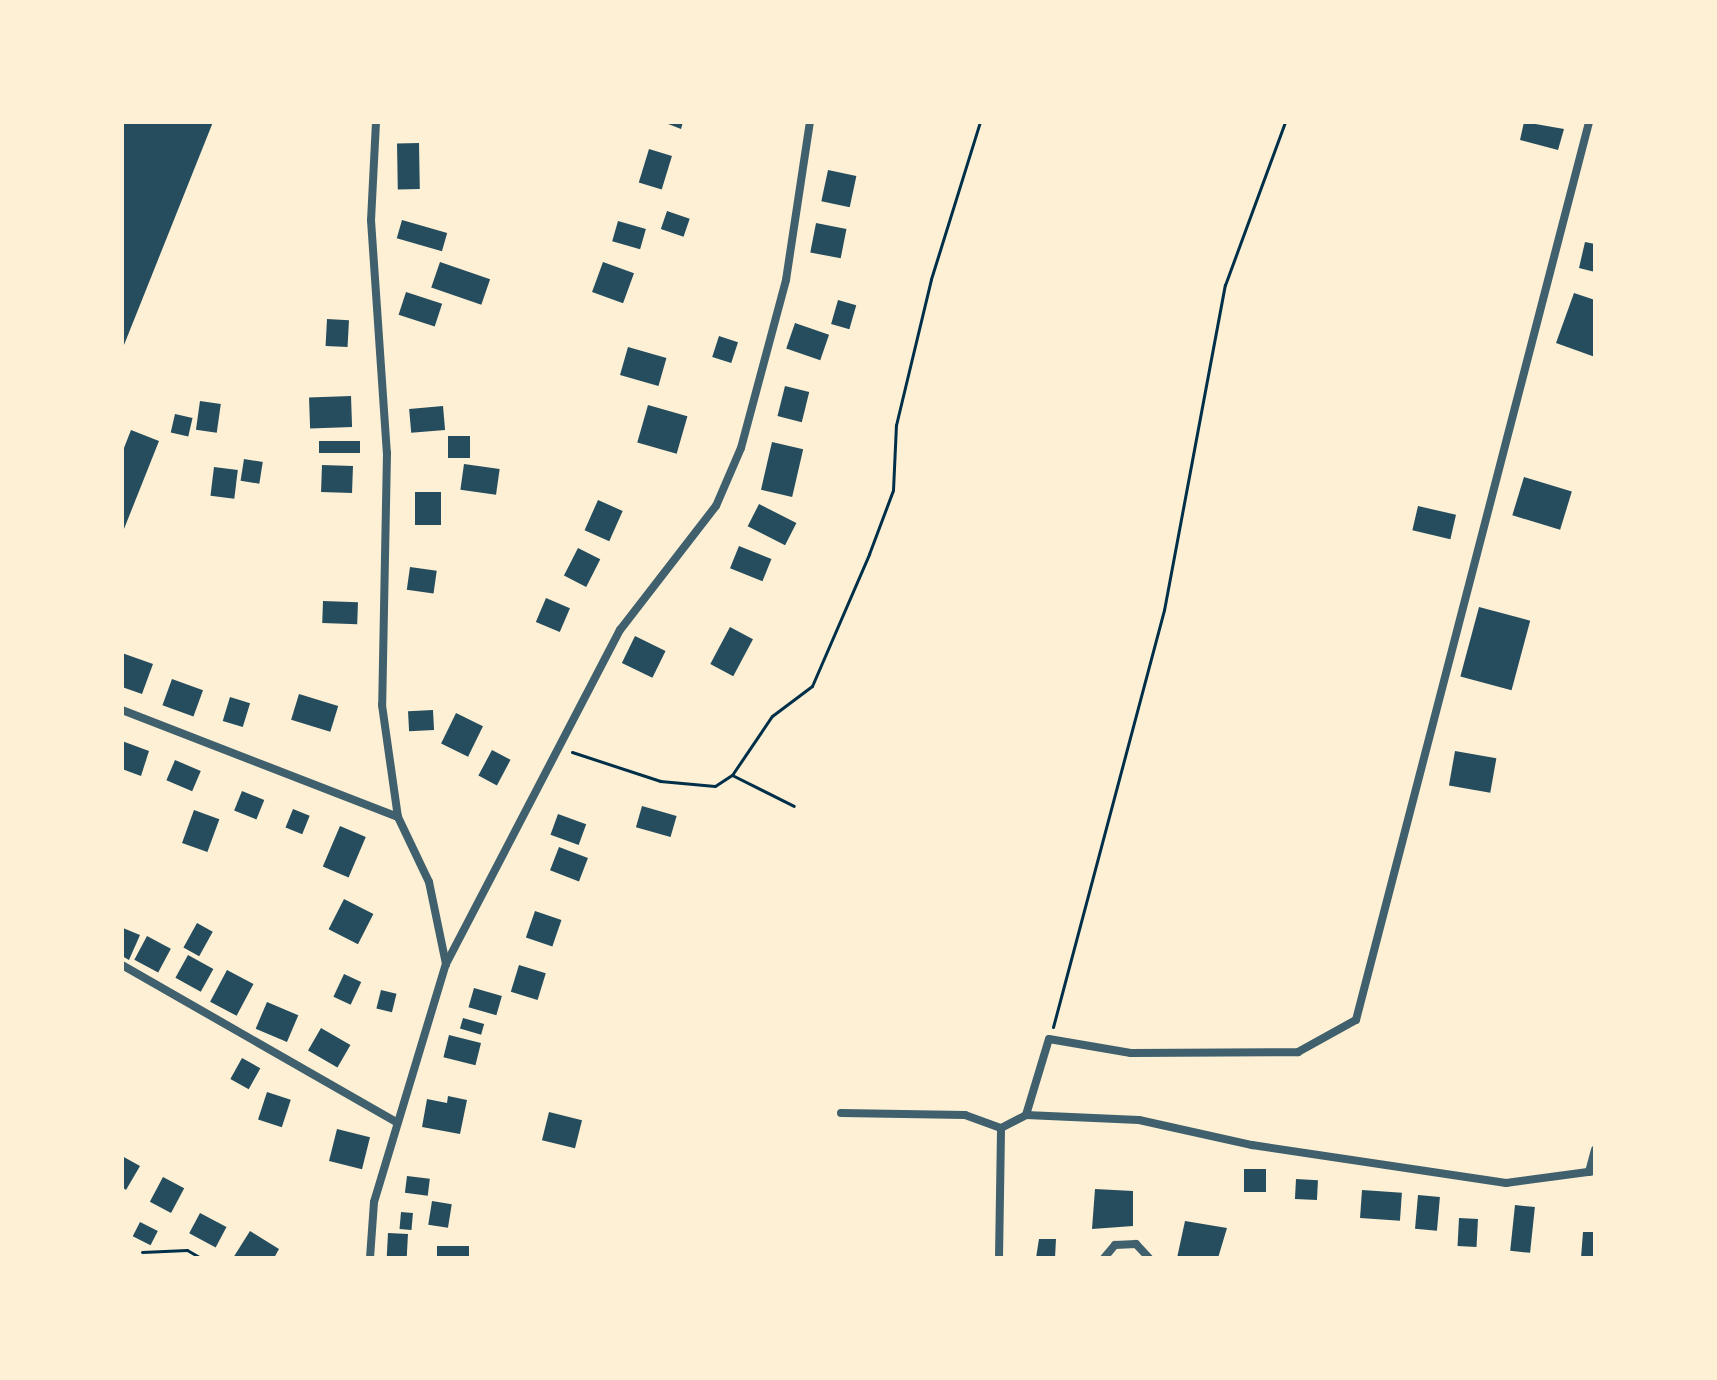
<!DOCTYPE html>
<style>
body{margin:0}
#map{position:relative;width:1717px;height:1380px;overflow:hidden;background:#fdf0d5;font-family:"Open Sans",sans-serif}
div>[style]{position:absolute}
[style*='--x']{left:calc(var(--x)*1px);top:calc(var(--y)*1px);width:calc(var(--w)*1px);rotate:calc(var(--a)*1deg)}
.building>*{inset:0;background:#264d5e;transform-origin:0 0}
.path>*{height:3px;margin:-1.5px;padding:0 1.5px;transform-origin:1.5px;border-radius:1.5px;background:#003049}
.minor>*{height:8px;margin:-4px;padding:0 4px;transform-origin:4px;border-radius:4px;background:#3f606c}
span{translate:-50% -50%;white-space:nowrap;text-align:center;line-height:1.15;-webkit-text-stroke:8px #fdf0d5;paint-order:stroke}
.frame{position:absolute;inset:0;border:124px solid #fdf0d5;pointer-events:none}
</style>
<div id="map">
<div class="building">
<i style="clip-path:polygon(124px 122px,213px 122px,122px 350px,122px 126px)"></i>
<i style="clip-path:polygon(663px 122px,683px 122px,681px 129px)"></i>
<i style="clip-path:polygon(1524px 122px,1564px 129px,1558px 150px,1520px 140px)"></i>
<i style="left:419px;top:143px;width:46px;height:22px;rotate:89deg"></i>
<i style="left:649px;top:149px;width:24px;height:35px;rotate:17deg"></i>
<i style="left:828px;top:170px;width:29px;height:32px;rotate:12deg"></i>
<i style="left:667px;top:211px;width:24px;height:19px;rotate:19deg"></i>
<i style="left:402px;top:220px;width:47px;height:19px;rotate:16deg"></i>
<i style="left:618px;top:221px;width:29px;height:21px;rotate:16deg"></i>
<i style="left:816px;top:223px;width:31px;height:30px;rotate:11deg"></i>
<i style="clip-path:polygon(1585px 242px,1595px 244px,1595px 272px,1579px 268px)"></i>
<i style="left:440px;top:262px;width:53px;height:27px;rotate:19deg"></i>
<i style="left:603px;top:262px;width:33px;height:32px;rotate:20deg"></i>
<i style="left:406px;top:292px;width:38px;height:24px;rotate:18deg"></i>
<i style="clip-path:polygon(1574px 293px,1595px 300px,1595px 357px,1556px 343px)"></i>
<i style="left:838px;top:300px;width:19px;height:25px;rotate:16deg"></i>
<i style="left:327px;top:319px;width:22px;height:27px;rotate:3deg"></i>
<i style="left:795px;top:323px;width:36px;height:27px;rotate:19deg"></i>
<i style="left:719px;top:336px;width:20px;height:22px;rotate:18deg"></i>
<i style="left:628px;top:347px;width:40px;height:29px;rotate:16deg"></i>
<i style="left:785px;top:386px;width:25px;height:31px;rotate:14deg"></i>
<i style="left:351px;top:396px;width:31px;height:42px;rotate:88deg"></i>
<i style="left:200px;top:401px;width:21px;height:29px;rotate:8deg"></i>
<i style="left:648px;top:405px;width:41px;height:39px;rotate:16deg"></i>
<i style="left:443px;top:406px;width:24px;height:34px;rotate:85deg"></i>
<i style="left:175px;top:414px;width:18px;height:19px;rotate:13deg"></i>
<i style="clip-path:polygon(131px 430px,159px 441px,122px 534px,122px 453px)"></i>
<i style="left:448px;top:436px;width:22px;height:22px"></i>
<i style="left:360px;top:441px;width:12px;height:41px;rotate:90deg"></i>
<i style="left:772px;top:442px;width:32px;height:49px;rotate:13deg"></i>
<i style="left:244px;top:459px;width:19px;height:22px;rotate:9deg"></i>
<i style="left:464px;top:464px;width:36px;height:26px;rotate:8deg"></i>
<i style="left:322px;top:465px;width:31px;height:27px;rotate:2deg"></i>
<i style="left:214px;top:467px;width:24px;height:29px;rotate:7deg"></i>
<i style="left:1524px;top:477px;width:50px;height:40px;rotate:17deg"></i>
<i style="left:415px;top:492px;width:26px;height:33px"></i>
<i style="left:598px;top:500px;width:27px;height:33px;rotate:24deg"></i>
<i style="left:759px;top:504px;width:42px;height:25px;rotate:27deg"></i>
<i style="left:1418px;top:506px;width:39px;height:25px;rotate:13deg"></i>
<i style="left:739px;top:546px;width:35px;height:24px;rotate:22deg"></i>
<i style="left:578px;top:548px;width:25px;height:31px;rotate:27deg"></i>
<i style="left:410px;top:567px;width:27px;height:23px;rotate:8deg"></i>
<i style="left:546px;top:598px;width:26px;height:26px;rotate:23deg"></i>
<i style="left:323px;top:601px;width:35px;height:22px;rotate:2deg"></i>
<i style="left:1479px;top:607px;width:53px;height:72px;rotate:15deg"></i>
<i style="left:730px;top:627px;width:26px;height:42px;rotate:28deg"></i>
<i style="left:635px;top:636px;width:34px;height:30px;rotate:26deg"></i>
<i style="clip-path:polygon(122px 653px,153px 664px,142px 694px,122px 687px)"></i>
<i style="left:172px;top:679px;width:33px;height:28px;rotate:20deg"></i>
<i style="left:299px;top:694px;width:41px;height:27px;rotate:17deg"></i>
<i style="left:230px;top:697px;width:21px;height:25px;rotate:17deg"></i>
<i style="left:433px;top:710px;width:20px;height:25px;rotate:87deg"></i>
<i style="left:456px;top:713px;width:30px;height:34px;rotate:26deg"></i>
<i style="clip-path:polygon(122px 741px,149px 751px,141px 776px,122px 769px)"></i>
<i style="left:492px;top:750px;width:21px;height:29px;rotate:28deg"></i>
<i style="left:1455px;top:751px;width:42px;height:35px;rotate:10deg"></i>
<i style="left:175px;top:760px;width:28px;height:22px;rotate:23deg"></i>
<i style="left:242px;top:791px;width:24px;height:21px;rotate:22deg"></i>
<i style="left:642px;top:806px;width:36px;height:22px;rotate:16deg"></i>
<i style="left:293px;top:809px;width:18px;height:20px;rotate:22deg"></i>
<i style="left:194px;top:810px;width:27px;height:35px;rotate:20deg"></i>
<i style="left:558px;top:814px;width:30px;height:22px;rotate:20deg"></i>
<i style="left:340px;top:826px;width:28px;height:44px;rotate:23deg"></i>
<i style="left:559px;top:847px;width:31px;height:25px;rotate:21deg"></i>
<i style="left:344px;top:899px;width:33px;height:34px;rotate:27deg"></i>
<i style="left:535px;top:911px;width:28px;height:28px;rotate:19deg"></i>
<i style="left:197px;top:923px;width:18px;height:28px;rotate:29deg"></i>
<i style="clip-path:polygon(123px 928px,140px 935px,129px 960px,122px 956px)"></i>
<i style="left:147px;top:936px;width:27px;height:27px;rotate:28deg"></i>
<i style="left:188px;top:955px;width:29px;height:26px;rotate:29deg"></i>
<i style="left:519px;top:965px;width:28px;height:28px;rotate:17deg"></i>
<i style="left:227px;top:970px;width:30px;height:36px;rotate:28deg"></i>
<i style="left:344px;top:974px;width:19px;height:25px;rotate:25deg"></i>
<i style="left:474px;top:988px;width:29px;height:20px;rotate:16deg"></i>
<i style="left:381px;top:990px;width:16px;height:19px;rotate:14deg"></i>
<i style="left:267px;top:1002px;width:34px;height:29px;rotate:23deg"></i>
<i style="left:463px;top:1018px;width:22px;height:11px;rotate:16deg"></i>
<i style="left:321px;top:1028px;width:34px;height:26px;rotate:30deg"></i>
<i style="left:449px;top:1035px;width:33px;height:23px;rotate:14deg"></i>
<i style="left:242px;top:1058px;width:21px;height:24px;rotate:29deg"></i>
<i style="left:267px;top:1092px;width:25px;height:29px;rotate:18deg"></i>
<i style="clip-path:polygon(448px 1096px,467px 1100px,460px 1134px,422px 1127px,427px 1099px,447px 1103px)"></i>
<i style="left:549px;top:1112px;width:34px;height:29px;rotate:14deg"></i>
<i style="left:337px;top:1129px;width:34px;height:33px;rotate:14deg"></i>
<i style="clip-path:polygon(122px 1156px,140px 1166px,126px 1190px,122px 1187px)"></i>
<i style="left:1244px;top:1169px;width:22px;height:23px"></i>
<i style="left:407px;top:1176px;width:23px;height:17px;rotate:7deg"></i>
<i style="left:163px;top:1177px;width:24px;height:28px;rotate:28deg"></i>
<i style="left:1296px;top:1179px;width:22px;height:20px;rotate:3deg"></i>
<i style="clip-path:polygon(1095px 1189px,1133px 1191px,1133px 1226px,1092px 1229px)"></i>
<i style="left:1362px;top:1190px;width:40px;height:28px;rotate:4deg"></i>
<i style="left:1418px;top:1195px;width:22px;height:34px;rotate:5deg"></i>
<i style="left:432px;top:1201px;width:20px;height:24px;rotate:9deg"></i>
<i style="left:1515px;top:1205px;width:20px;height:46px;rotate:6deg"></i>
<i style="left:401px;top:1212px;width:12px;height:17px;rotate:5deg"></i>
<i style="left:200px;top:1213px;width:30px;height:23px;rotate:28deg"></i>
<i style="left:1459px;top:1218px;width:19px;height:28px;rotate:3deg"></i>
<i style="clip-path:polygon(1185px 1221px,1227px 1228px,1218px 1258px,1177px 1258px)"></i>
<i style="left:140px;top:1222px;width:20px;height:16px;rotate:27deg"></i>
<i style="clip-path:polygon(250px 1231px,279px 1249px,274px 1258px,233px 1258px)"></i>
<i style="clip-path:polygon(1583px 1232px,1595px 1232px,1595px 1258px,1581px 1258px)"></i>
<i style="left:388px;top:1233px;width:20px;height:25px;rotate:3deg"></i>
<i style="clip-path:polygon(1039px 1239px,1056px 1239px,1055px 1258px,1036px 1258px)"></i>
<i style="left:437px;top:1246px;width:32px;height:12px"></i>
</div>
<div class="path">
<i style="--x:572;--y:752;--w:93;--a:18.2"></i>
<i style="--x:660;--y:781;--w:55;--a:5.2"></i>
<i style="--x:715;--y:786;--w:20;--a:-33"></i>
<i style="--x:732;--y:775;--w:69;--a:26.6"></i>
<i style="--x:732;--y:775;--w:71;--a:-55.9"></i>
<i style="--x:772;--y:716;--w:50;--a:-36.9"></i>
<i style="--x:812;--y:686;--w:144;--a:-66.6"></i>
<i style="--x:869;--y:554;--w:68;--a:-69.4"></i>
<i style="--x:893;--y:490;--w:65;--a:-87.4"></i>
<i style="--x:896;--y:425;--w:150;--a:-76.5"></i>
<i style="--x:931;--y:279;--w:164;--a:-72.7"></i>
<i style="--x:1053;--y:1027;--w:432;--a:-75.1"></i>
<i style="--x:1164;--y:610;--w:331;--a:-79.4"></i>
<i style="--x:1225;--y:285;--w:174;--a:-69.8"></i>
<i style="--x:142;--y:1252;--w:45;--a:-2.5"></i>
<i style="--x:187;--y:1250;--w:16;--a:30"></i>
</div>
<div class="minor">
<i style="--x:376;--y:122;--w:98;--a:92.9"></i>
<i style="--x:371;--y:220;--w:234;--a:86.1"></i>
<i style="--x:387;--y:453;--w:252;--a:91.1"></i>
<i style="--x:382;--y:705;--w:113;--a:81.9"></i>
<i style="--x:398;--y:817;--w:72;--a:64.5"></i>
<i style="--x:429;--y:882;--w:84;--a:78.3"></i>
<i style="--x:122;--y:710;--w:296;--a:21.2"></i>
<i style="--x:122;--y:965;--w:316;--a:29.8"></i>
<i style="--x:841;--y:1113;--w:124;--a:0.9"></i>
<i style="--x:965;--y:1115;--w:38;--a:20"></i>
<i style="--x:1026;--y:1115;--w:79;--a:-73.2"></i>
<i style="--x:1049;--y:1039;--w:83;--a:9.7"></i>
<i style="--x:1131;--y:1053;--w:167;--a:-0.3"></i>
<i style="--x:1298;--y:1052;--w:66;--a:-28.9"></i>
<i style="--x:1356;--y:1020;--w:928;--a:-75.45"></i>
<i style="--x:1589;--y:1172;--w:23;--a:-75"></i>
<i style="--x:370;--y:1258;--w:56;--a:-85.9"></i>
<i style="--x:374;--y:1202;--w:249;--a:-73.2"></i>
<i style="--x:446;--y:964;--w:377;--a:-62.5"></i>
<i style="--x:620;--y:630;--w:157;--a:-52.3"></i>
<i style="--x:716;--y:506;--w:63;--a:-66.7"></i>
<i style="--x:741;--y:448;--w:174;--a:-75"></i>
<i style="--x:786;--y:280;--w:160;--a:-81.4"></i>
<i style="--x:999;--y:1258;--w:130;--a:-89.1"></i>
<i style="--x:1001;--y:1128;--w:28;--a:-27"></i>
<i style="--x:1026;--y:1115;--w:113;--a:2.5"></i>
<i style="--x:1139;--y:1120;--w:116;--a:12.5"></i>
<i style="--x:1252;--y:1145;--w:257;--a:8.5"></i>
<i style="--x:1506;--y:1183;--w:90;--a:-7.7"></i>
<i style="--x:1104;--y:1258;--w:17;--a:-50"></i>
<i style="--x:1115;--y:1245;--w:21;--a:-3"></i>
<i style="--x:1136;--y:1244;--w:19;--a:47"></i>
</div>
<div class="frame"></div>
</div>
